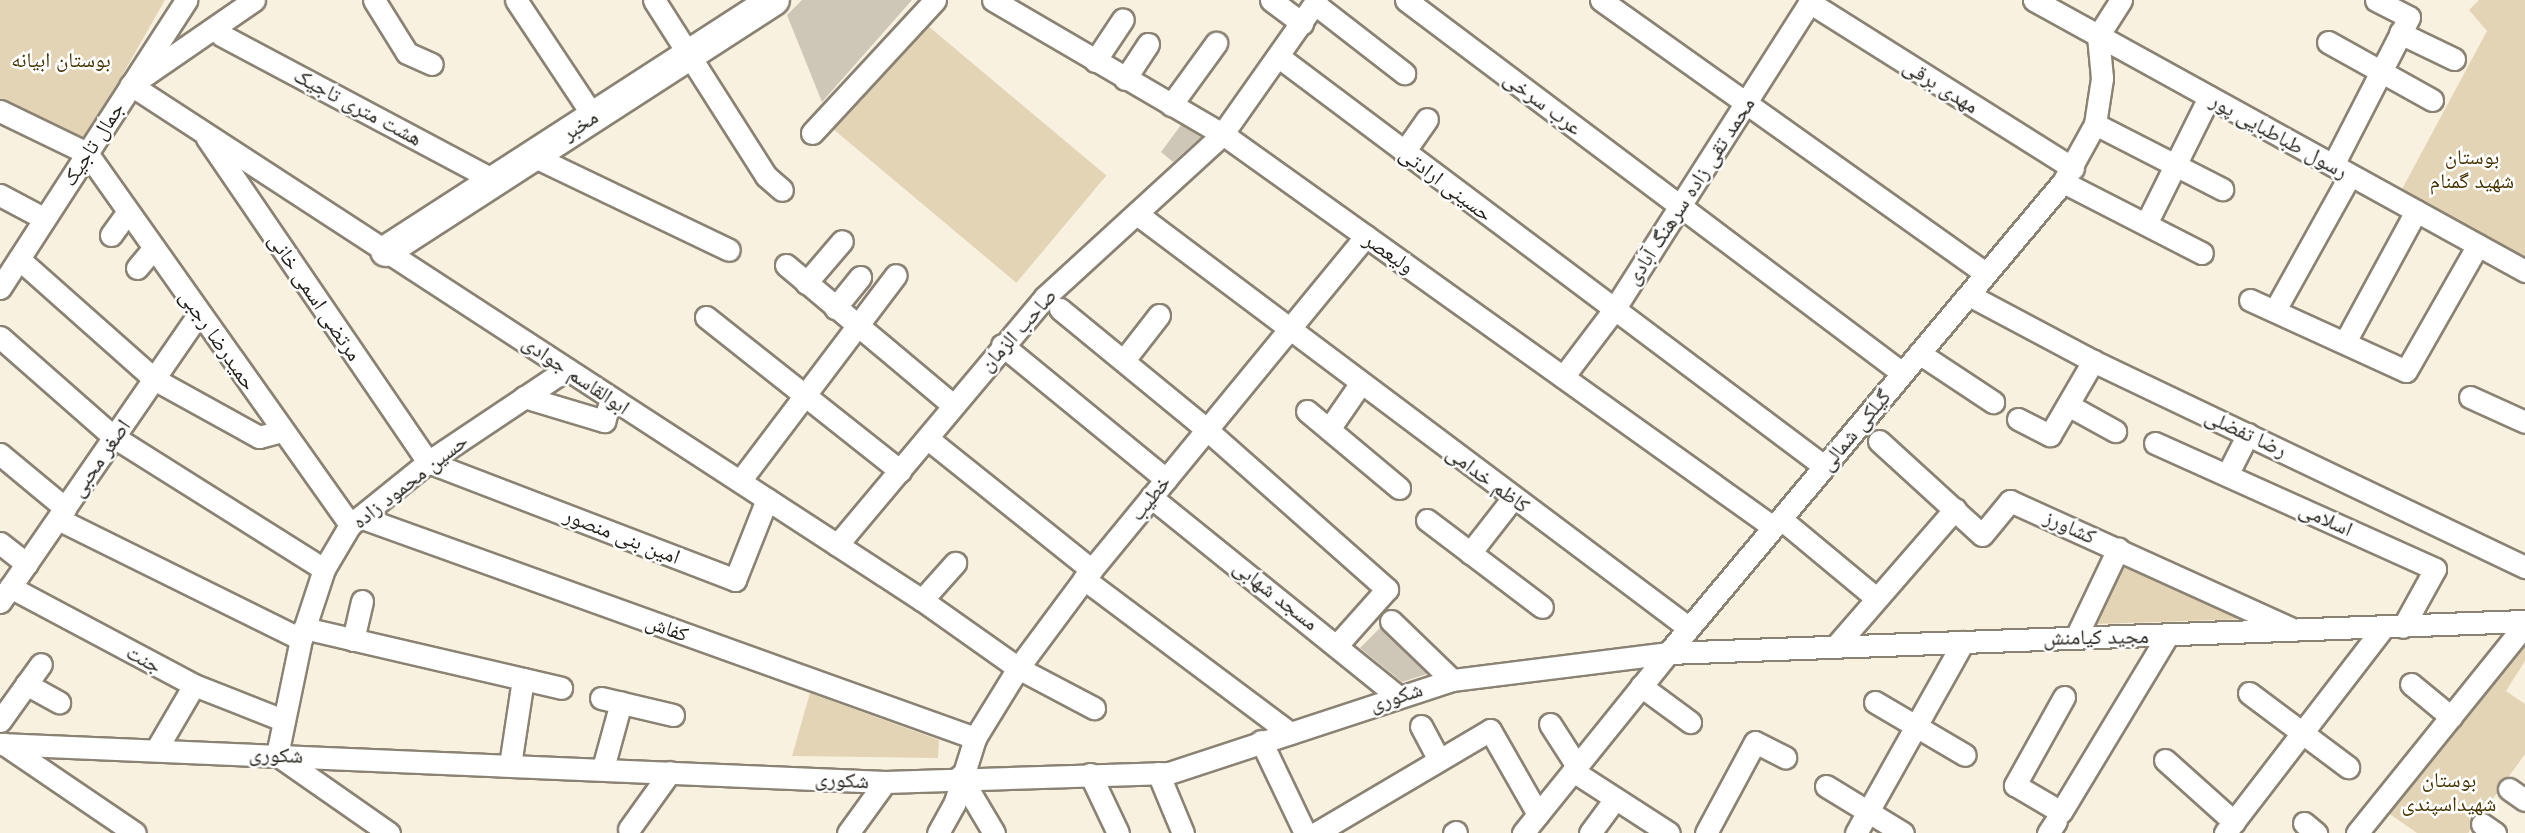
<!DOCTYPE html>
<meta charset="utf-8">
<style>
body{margin:0}
#map{position:relative;width:2525px;height:833px;overflow:hidden;background:#f9f1e0;font-family:Helvetica,"Noto Naskh Arabic",sans-serif}
div>[style]{position:absolute}
[style*='--x']{left:calc(var(--x)*1px);top:calc(var(--y)*1px);width:calc(var(--w)*1px);rotate:calc(var(--a)*1deg)}
.green>*{inset:0;background:#e3d4b5;transform-origin:0 0}
.building>*{inset:0;background:#cec6b6}
.roads{filter:drop-shadow(2px 0 #8a8273) drop-shadow(-2px 0 #8a8273) drop-shadow(0 2px #8a8273) drop-shadow(0 -2px #8a8273)}
.street>*{height:21px;margin:-10.5px;padding:0 10.5px;transform-origin:10.5px;border-radius:10.5px;background:#fff}
.secondary>*{height:30px;margin:-15px;padding:0 15px;transform-origin:15px;border-radius:15px;background:#fff}
span{translate:-50% -50%;white-space:nowrap;text-align:center;line-height:1.15;-webkit-text-stroke:5px #fff;paint-order:stroke}
.park-label{font-size:21px;color:#473400}
.street-label{font-size:21px;color:#23201a}
</style>
<div id="map">
<div class="green">
<i style="clip-path:polygon(0 0,165px 0,83px 144px,0 102px)"></i>
<i style="clip-path:polygon(2479px 0,2525px 0,2525px 259px,2401px 191px,2487px 31px,2469px 10px)"></i>
<i style="left:921px;top:20px;width:242px;height:140px;rotate:40deg"></i>
<i style="clip-path:polygon(2123px 562px,2246px 619px,2096px 624px)"></i>
<i style="clip-path:polygon(2525px 636px,2525px 661px,2506px 691px,2525px 704px,2525px 754px,2468px 833px,2417px 833px,2384px 810px)"></i>
<i style="clip-path:polygon(810px 693px,939px 740px,938px 758px,792px 756px)"></i>
</div>
<div class="building">
<i style="clip-path:polygon(802px 0,912px 0,822px 102px,787px 15px)"></i>
<i style="clip-path:polygon(1181px 125px,1201px 137px,1173px 162px,1161px 152px)"></i>
<i style="clip-path:polygon(1380px 628px,1382px 630px,1427px 674px,1402px 682px,1360px 648px)"></i>
</div>
<div class="roads">
<div class="street">
<i style="--x:254;--y:0;--w:150;--a:145.4"></i>
<i style="--x:131;--y:85;--w:944;--a:33.07"></i>
<i style="--x:922;--y:600;--w:118;--a:35.3"></i>
<i style="--x:1018;--y:668;--w:86;--a:27.8"></i>
<i style="--x:374;--y:0;--w:62;--a:58.1"></i>
<i style="--x:407;--y:53;--w:27;--a:24"></i>
<i style="--x:516;--y:0;--w:139;--a:56.4"></i>
<i style="--x:654;--y:0;--w:209;--a:57.5"></i>
<i style="--x:766;--y:176;--w:21;--a:41"></i>
<i style="--x:993;--y:0;--w:271;--a:30.3"></i>
<i style="--x:1227;--y:137;--w:671;--a:35.54"></i>
<i style="--x:1271;--y:0;--w:39;--a:37"></i>
<i style="--x:1406;--y:0;--w:621;--a:36.94"></i>
<i style="--x:1601;--y:0;--w:471;--a:35.4"></i>
<i style="--x:2034;--y:0;--w:561;--a:28.9"></i>
<i style="--x:1809;--y:2;--w:312;--a:32.2"></i>
<i style="--x:1315;--y:4;--w:113;--a:37.8"></i>
<i style="--x:2400;--y:33;--w:60;--a:25.7"></i>
<i style="--x:221;--y:35;--w:309;--a:28"></i>
<i style="--x:2328;--y:42;--w:119;--a:29.1"></i>
<i style="--x:1279;--y:57;--w:681;--a:36.89"></i>
<i style="--x:1095;--y:61;--w:50;--a:-56.3"></i>
<i style="--x:1125;--y:79;--w:42;--a:-56.7"></i>
<i style="--x:1171;--y:105;--w:77;--a:-54"></i>
<i style="--x:0;--y:111;--w:97;--a:25.8"></i>
<i style="--x:87;--y:153;--w:456;--a:54.7"></i>
<i style="--x:2095;--y:124;--w:143;--a:27.1"></i>
<i style="--x:812;--y:133;--w:181;--a:-47.2"></i>
<i style="--x:207;--y:138;--w:392;--a:55.7"></i>
<i style="--x:428;--y:462;--w:329;--a:21"></i>
<i style="--x:735;--y:580;--w:87;--a:-68.4"></i>
<i style="--x:1404;--y:152;--w:40;--a:-55.1"></i>
<i style="--x:533;--y:156;--w:217;--a:25.6"></i>
<i style="--x:2333;--y:165;--w:166;--a:-62.8"></i>
<i style="--x:2409;--y:17;--w:37;--a:-153"></i>
<i style="--x:2063;--y:182;--w:156;--a:27.1"></i>
<i style="--x:0;--y:195;--w:49;--a:28.1"></i>
<i style="--x:1137;--y:214;--w:690;--a:36.87"></i>
<i style="--x:2146;--y:224;--w:142;--a:-63.6"></i>
<i style="--x:111;--y:235;--w:29;--a:-54"></i>
<i style="--x:19;--y:259;--w:181;--a:41.6"></i>
<i style="--x:154;--y:379;--w:120;--a:28.9"></i>
<i style="--x:259;--y:437;--w:23;--a:-15"></i>
<i style="--x:786;--y:265;--w:218;--a:40"></i>
<i style="--x:137;--y:268;--w:26;--a:-50"></i>
<i style="--x:806;--y:283;--w:55;--a:-49.4"></i>
<i style="--x:0;--y:288;--w:343;--a:-57.1"></i>
<i style="--x:1969;--y:295;--w:140;--a:28"></i>
<i style="--x:2093;--y:361;--w:479;--a:25.5"></i>
<i style="--x:2250;--y:300;--w:171;--a:24.5"></i>
<i style="--x:2406;--y:371;--w:145;--a:-60.3"></i>
<i style="--x:835;--y:308;--w:40;--a:-51"></i>
<i style="--x:1060;--y:309;--w:189;--a:39.4"></i>
<i style="--x:1206;--y:429;--w:242;--a:41.5"></i>
<i style="--x:1387;--y:589;--w:74;--a:131.7"></i>
<i style="--x:2275;--y:310;--w:154;--a:-60.9"></i>
<i style="--x:706;--y:317;--w:248;--a:38.4"></i>
<i style="--x:0;--y:337;--w:152;--a:41.3"></i>
<i style="--x:114;--y:437;--w:248;--a:32.2"></i>
<i style="--x:2345;--y:342;--w:149;--a:-61.5"></i>
<i style="--x:1002;--y:345;--w:212;--a:39.3"></i>
<i style="--x:1919;--y:353;--w:89;--a:33.5"></i>
<i style="--x:1124;--y:360;--w:57;--a:-52.1"></i>
<i style="--x:1563;--y:377;--w:83;--a:-52.9"></i>
<i style="--x:1613;--y:311;--w:369;--a:-57.5"></i>
<i style="--x:524;--y:397;--w:84;--a:16.7"></i>
<i style="--x:604;--y:421;--w:23;--a:-72"></i>
<i style="--x:2470;--y:397;--w:60;--a:24.4"></i>
<i style="--x:2068;--y:405;--w:54;--a:29"></i>
<i style="--x:1307;--y:411;--w:120;--a:39.9"></i>
<i style="--x:2018;--y:419;--w:36;--a:27"></i>
<i style="--x:2050;--y:435;--w:86;--a:-59.8"></i>
<i style="--x:1329;--y:429;--w:55;--a:-55.4"></i>
<i style="--x:927;--y:438;--w:211;--a:38.7"></i>
<i style="--x:1879;--y:441;--w:139;--a:42.4"></i>
<i style="--x:1982;--y:535;--w:44;--a:-50.5"></i>
<i style="--x:2010;--y:501;--w:312;--a:24.4"></i>
<i style="--x:2155;--y:443;--w:307;--a:24.2"></i>
<i style="--x:2435;--y:569;--w:66;--a:118.9"></i>
<i style="--x:0;--y:454;--w:85;--a:39.7"></i>
<i style="--x:2227;--y:475;--w:46;--a:-62.9"></i>
<i style="--x:740;--y:481;--w:258;--a:-52.9"></i>
<i style="--x:1151;--y:497;--w:317;--a:38.9"></i>
<i style="--x:360;--y:517;--w:654;--a:19.77"></i>
<i style="--x:58;--y:519;--w:271;--a:26.3"></i>
<i style="--x:1781;--y:519;--w:124;--a:39.7"></i>
<i style="--x:1427;--y:520;--w:144;--a:37.1"></i>
<i style="--x:0;--y:543;--w:34;--a:38"></i>
<i style="--x:837;--y:545;--w:324;--a:-50"></i>
<i style="--x:1045;--y:297;--w:239;--a:-42.5"></i>
<i style="--x:1221;--y:136;--w:166;--a:-54.8"></i>
<i style="--x:1470;--y:553;--w:70;--a:-52"></i>
<i style="--x:1084;--y:579;--w:257;--a:36.8"></i>
<i style="--x:10;--y:587;--w:208;--a:28"></i>
<i style="--x:194;--y:685;--w:96;--a:21.5"></i>
<i style="--x:922;--y:600;--w:50;--a:-48.3"></i>
<i style="--x:0;--y:602;--w:350;--a:-55.4"></i>
<i style="--x:1391;--y:621;--w:85;--a:44"></i>
<i style="--x:304;--y:628;--w:264;--a:13.1"></i>
<i style="--x:2076;--y:637;--w:98;--a:-64.5"></i>
<i style="--x:353;--y:640;--w:40;--a:-77"></i>
<i style="--x:1835;--y:647;--w:183;--a:-49"></i>
<i style="--x:26;--y:684;--w:38;--a:29"></i>
<i style="--x:2411;--y:684;--w:52;--a:39.5"></i>
<i style="--x:1641;--y:686;--w:61;--a:36.3"></i>
<i style="--x:2249;--y:693;--w:124;--a:36.8"></i>
<i style="--x:2064;--y:697;--w:101;--a:119.1"></i>
<i style="--x:2015;--y:785;--w:53;--a:30.4"></i>
<i style="--x:2061;--y:812;--w:205;--a:-58.9"></i>
<i style="--x:601;--y:698;--w:74;--a:13.3"></i>
<i style="--x:1875;--y:702;--w:104;--a:30.5"></i>
<i style="--x:0;--y:721;--w:70;--a:-54.3"></i>
<i style="--x:1550;--y:724;--w:50;--a:57.3"></i>
<i style="--x:1421;--y:726;--w:38;--a:62"></i>
<i style="--x:1261;--y:741;--w:102;--a:64.4"></i>
<i style="--x:0;--y:744;--w:886;--a:2.46"></i>
<i style="--x:885;--y:782;--w:284;--a:-1.8"></i>
<i style="--x:1169;--y:773;--w:298;--a:-18.2"></i>
<i style="--x:1452;--y:680;--w:218;--a:-7.1"></i>
<i style="--x:1668;--y:653;--w:858;--a:-2.14"></i>
<i style="--x:4;--y:744;--w:158;--a:34.2"></i>
<i style="--x:156;--y:750;--w:75;--a:-59.7"></i>
<i style="--x:2165;--y:760;--w:93;--a:41.9"></i>
<i style="--x:510;--y:765;--w:87;--a:-81.4"></i>
<i style="--x:603;--y:768;--w:68;--a:-74.7"></i>
<i style="--x:1573;--y:771;--w:114;--a:32.9"></i>
<i style="--x:1158;--y:773;--w:65;--a:67.4"></i>
<i style="--x:1090;--y:774;--w:65;--a:64.6"></i>
<i style="--x:960;--y:776;--w:66;--a:59.2"></i>
<i style="--x:1826;--y:786;--w:90;--a:31.4"></i>
<i style="--x:2509;--y:789;--w:19;--a:35"></i>
<i style="--x:2304;--y:823;--w:16;--a:40"></i>
<i style="--x:2482;--y:824;--w:16;--a:35"></i>
<i style="--x:629;--y:829;--w:70;--a:-54.3"></i>
<i style="--x:389;--y:833;--w:136;--a:-145.1"></i>
<i style="--x:277;--y:755;--w:118;--a:-78.3"></i>
<i style="--x:301;--y:639;--w:74;--a:-71.8"></i>
<i style="--x:324;--y:569;--w:51;--a:-59.4"></i>
<i style="--x:350;--y:525;--w:100;--a:-38.9"></i>
<i style="--x:428;--y:462;--w:167;--a:-33.8"></i>
<i style="--x:848;--y:833;--w:63;--a:-54"></i>
<i style="--x:938;--y:833;--w:35;--a:-61"></i>
<i style="--x:955;--y:802;--w:67;--a:-72.6"></i>
<i style="--x:975;--y:738;--w:82;--a:-58.4"></i>
<i style="--x:1018;--y:668;--w:111;--a:-53.4"></i>
<i style="--x:1084;--y:579;--w:444;--a:-50.6"></i>
<i style="--x:1316;--y:833;--w:202;--a:-30.6"></i>
<i style="--x:1490;--y:730;--w:97;--a:60.3"></i>
<i style="--x:1454;--y:833;--w:2;--a:-27"></i>
<i style="--x:1523;--y:833;--w:231;--a:-51.1"></i>
<i style="--x:1668;--y:653;--w:615;--a:-50.02"></i>
<i style="--x:2063;--y:182;--w:66;--a:-61.1"></i>
<i style="--x:2095;--y:124;--w:47;--a:-81.3"></i>
<i style="--x:2102;--y:78;--w:42;--a:-95.4"></i>
<i style="--x:2098;--y:36;--w:43;--a:-57.4"></i>
<i style="--x:1590;--y:833;--w:42;--a:-53.7"></i>
<i style="--x:1706;--y:833;--w:103;--a:-61.7"></i>
<i style="--x:1755;--y:742;--w:34;--a:27"></i>
<i style="--x:1856;--y:833;--w:219;--a:-60.7"></i>
<i style="--x:2048;--y:833;--w:14;--a:-56"></i>
<i style="--x:2225;--y:833;--w:259;--a:-52.4"></i>
<i style="--x:2357;--y:833;--w:267;--a:-51.1"></i>
</div>
<div class="secondary">
<i style="--x:386;--y:251;--w:462;--a:-32.9"></i>
</div>
</div>
<div class="park-label">
<span style="left:61px;top:60px">بوستان ابیانه</span>
<span style="left:2472px;top:169px">بوستان<br>شهید گمنام</span>
<span style="left:2449px;top:792px">بوستان<br>شهیداسپندی</span>
</div>
<div class="street-label">
<span style="left:1941px;top:86px;rotate:32deg">مهدی برقی</span>
<span style="left:1543px;top:103px;rotate:37deg">عرب سرخی</span>
<span style="left:358px;top:107px;rotate:28deg">هشت متری تاجیک</span>
<span style="left:580px;top:125px;rotate:-33deg">مخبر</span>
<span style="left:2279px;top:136px;rotate:29deg">رسول طباطبایی پور</span>
<span style="left:93px;top:144px;rotate:-57deg">جمال تاجیک</span>
<span style="left:1446px;top:184px;rotate:37deg">حسینی ارادتی</span>
<span style="left:1690px;top:191px;rotate:-57deg">محمد تقی زاده سرهنگ آبادی</span>
<span style="left:1389px;top:253px;rotate:35deg">ولیعصر</span>
<span style="left:315px;top:297px;rotate:56deg">مرتضی اسمی خانی</span>
<span style="left:1018px;top:330px;rotate:-48deg">صاحب الزمان</span>
<span style="left:218px;top:340px;rotate:55deg">حمیدرضا رجبی</span>
<span style="left:576px;top:375px;rotate:34deg">ابوالقاسم جوادی</span>
<span style="left:1855px;top:430px;rotate:-50deg">گيلکی شمالی</span>
<span style="left:2246px;top:433px;rotate:25deg">رضا تفضلی</span>
<span style="left:100px;top:458px;rotate:-55deg">اصغر محبی</span>
<span style="left:1488px;top:479px;rotate:37deg">کاظم خدامی</span>
<span style="left:410px;top:481px;rotate:-38deg">حسین محمود زاده</span>
<span style="left:1150px;top:498px;rotate:-51deg">خطیب</span>
<span style="left:2326px;top:519px;rotate:24deg">اسلامی</span>
<span style="left:2070px;top:527px;rotate:24deg">کشاورز</span>
<span style="left:622px;top:536px;rotate:21deg">امین بنی منصور</span>
<span style="left:1276px;top:595px;rotate:38deg">مسجد شهابی</span>
<span style="left:667px;top:628px;rotate:20deg">کفاش</span>
<span style="left:2096px;top:637px;rotate:-1deg">مجید کیامنش</span>
<span style="left:144px;top:659px;rotate:28deg">جنت</span>
<span style="left:1396px;top:697px;rotate:-18deg">شکوری</span>
<span style="left:276px;top:755px;rotate:2deg">شکوری</span>
<span style="left:842px;top:780px;rotate:3deg">شکوری</span>
</div>
</div>
